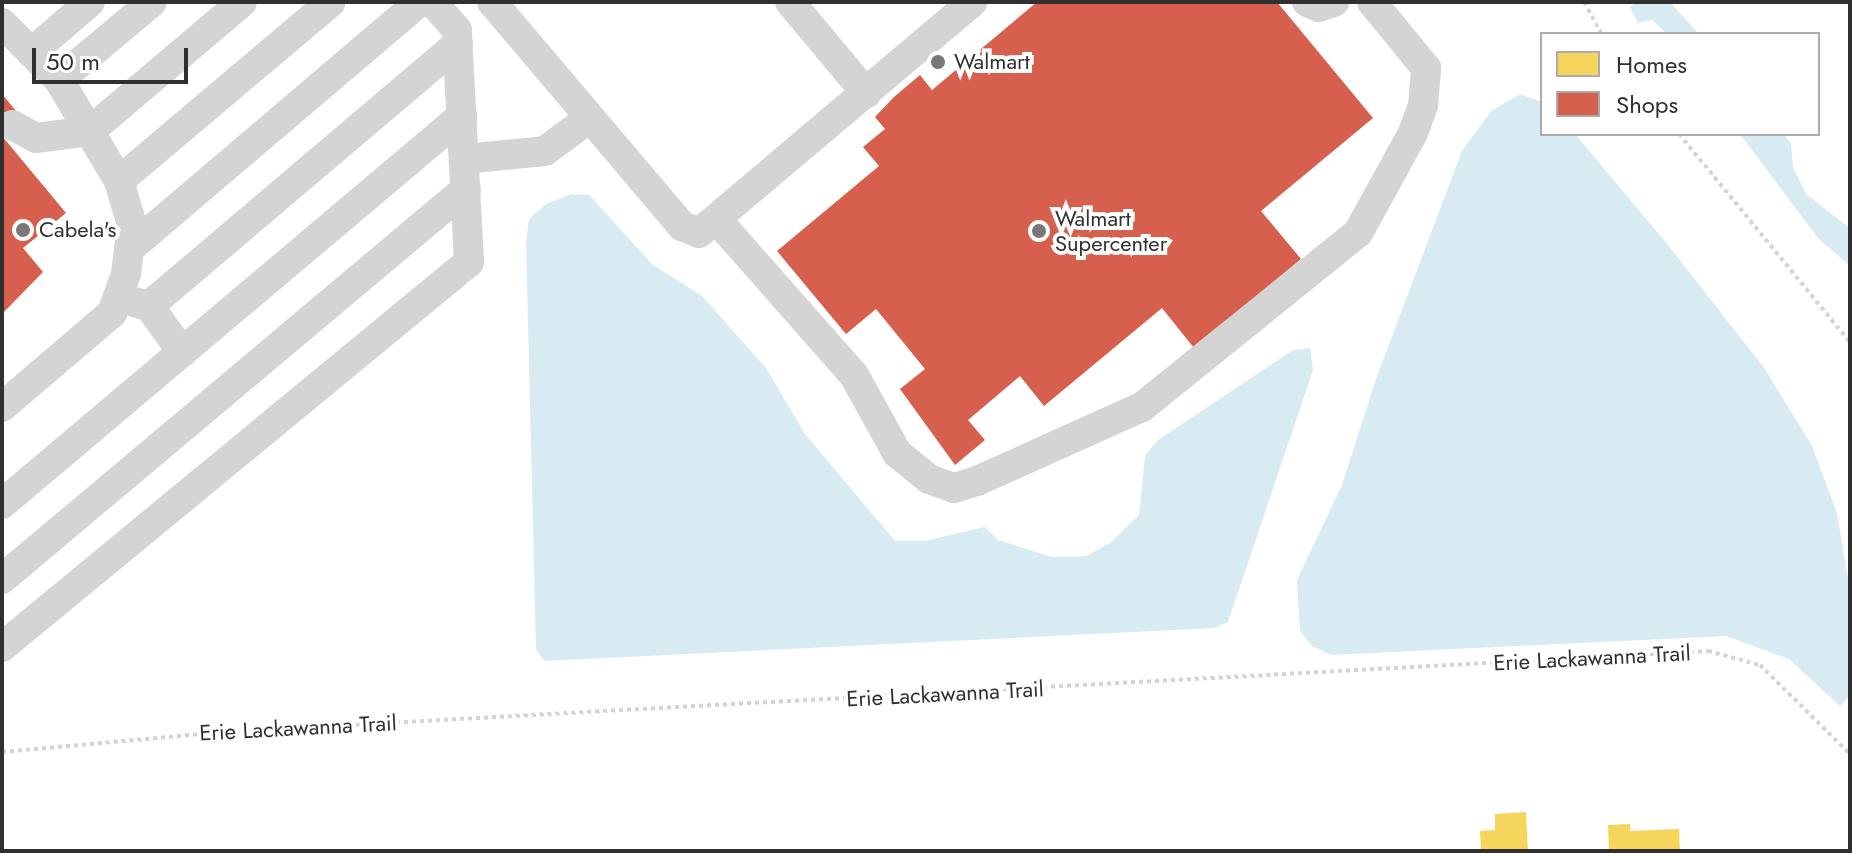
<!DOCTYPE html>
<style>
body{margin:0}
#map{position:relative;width:1852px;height:853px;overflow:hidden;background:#fff;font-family:Jost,sans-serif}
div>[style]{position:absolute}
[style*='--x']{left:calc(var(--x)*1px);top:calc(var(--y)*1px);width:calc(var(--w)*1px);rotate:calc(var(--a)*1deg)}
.water>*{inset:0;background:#d8ebf3}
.homes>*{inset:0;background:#f6d55c}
.shops>*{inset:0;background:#d6604d}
.path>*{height:4px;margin-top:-2px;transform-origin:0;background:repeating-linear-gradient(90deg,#d4d4d4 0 4px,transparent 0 8px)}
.minor>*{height:30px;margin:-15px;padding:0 15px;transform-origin:15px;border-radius:15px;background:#d4d4d4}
.dots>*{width:22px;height:22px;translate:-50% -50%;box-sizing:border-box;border:4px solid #fff;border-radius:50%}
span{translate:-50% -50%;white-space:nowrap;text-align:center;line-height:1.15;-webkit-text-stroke:8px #fff;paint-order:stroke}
.poi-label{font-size:22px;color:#303030}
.left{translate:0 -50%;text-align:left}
.street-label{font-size:22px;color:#303030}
.frame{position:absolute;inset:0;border:4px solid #303030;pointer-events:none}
.legend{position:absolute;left:1540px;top:32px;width:280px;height:104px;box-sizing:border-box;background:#fff;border:2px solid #acacac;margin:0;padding:10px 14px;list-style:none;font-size:24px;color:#303030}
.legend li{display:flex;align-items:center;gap:16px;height:40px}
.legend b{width:40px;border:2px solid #acacac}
.scale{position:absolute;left:32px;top:48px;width:156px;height:36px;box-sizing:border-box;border:4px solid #303030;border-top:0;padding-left:10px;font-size:24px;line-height:28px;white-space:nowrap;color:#303030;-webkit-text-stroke:6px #fff;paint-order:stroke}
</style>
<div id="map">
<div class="water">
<i style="clip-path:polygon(1637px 2px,1670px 2px,1699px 34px,1667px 34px,1652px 20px,1638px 23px,1630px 7px)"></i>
<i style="clip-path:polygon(1520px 94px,1542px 102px,1542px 134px,1575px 134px,1668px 245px,1765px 369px,1812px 446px,1837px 513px,1850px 590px,1850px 695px,1840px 706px,1789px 659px,1726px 636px,1331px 655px,1312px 646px,1300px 631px,1297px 580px,1342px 485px,1377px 376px,1462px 151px,1491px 111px)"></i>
<i style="clip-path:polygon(1740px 134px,1783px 134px,1791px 143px,1793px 168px,1807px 195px,1850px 228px,1850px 266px,1818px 238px)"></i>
<i style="clip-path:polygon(571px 194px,589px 195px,653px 265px,702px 296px,766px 368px,805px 434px,895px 541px,924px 541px,985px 527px,998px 540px,1052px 557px,1086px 556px,1110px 543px,1139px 515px,1145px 455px,1158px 440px,1293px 350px,1310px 348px,1313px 370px,1228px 622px,1215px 628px,544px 661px,536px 649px,526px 241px,529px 219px,546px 204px)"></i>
</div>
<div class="homes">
<i style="clip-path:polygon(1526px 812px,1528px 851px,1481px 851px,1480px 831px,1495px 830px,1495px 814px)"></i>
<i style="clip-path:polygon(1630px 824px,1630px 831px,1679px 829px,1680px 851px,1609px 851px,1608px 825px)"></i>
</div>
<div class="shops">
<i style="clip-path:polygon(1037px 2px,1277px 2px,1373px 118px,1261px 211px,1301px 259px,1194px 348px,1162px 308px,1044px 406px,1020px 376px,968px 420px,985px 440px,955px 465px,900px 389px,925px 369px,876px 309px,846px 334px,777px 251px,879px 166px,863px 147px,885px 129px,875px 117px,894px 97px,920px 75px,932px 90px)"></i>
<i style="clip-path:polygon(2px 94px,21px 117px,2px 133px)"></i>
<i style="clip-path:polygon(2px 136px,66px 213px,23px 248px,43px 272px,2px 314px)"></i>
</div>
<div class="path">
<i style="--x:1584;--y:2;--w:37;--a:61"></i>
<i style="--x:1679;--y:134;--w:269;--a:50.6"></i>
<i style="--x:2;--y:752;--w:219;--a:-5.2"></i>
<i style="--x:220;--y:732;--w:1490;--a:-3.12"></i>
<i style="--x:1708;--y:651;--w:54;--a:15.1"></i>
<i style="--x:1760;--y:665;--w:127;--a:44.7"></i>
</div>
<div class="minor">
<i style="--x:492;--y:2;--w:294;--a:49.7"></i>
<i style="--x:682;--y:226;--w:18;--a:22"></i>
<i style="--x:699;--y:233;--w:358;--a:-40.2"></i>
<i style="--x:790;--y:2;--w:119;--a:50.1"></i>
<i style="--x:1307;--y:2;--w:13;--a:23"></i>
<i style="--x:1319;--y:7;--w:16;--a:-18"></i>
<i style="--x:2;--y:23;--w:81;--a:45"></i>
<i style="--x:59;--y:80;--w:117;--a:59.3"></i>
<i style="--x:119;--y:181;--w:46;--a:73.5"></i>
<i style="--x:132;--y:225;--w:49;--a:97"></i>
<i style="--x:126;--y:274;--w:41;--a:109.7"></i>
<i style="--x:112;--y:313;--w:145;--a:139.5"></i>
<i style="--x:33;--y:51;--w:75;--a:-40.7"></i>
<i style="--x:59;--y:80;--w:121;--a:-40"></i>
<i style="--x:12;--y:125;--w:27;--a:28"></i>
<i style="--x:36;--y:138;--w:54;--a:-7.4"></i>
<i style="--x:90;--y:131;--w:199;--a:-40.3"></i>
<i style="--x:464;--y:159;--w:81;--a:-5.6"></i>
<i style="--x:545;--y:151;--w:54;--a:-36.7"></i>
<i style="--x:119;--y:181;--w:277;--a:-40.2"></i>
<i style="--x:718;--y:221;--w:205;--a:48.6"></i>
<i style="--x:854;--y:375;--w:89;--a:61.1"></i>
<i style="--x:897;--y:453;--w:41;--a:39.1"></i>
<i style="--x:929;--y:479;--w:27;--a:20"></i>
<i style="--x:954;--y:488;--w:24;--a:-17"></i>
<i style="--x:977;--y:481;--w:181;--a:-24.2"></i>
<i style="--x:1142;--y:407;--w:277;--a:-38.9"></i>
<i style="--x:1358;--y:233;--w:114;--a:-61.2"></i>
<i style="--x:1413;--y:133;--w:30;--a:-70"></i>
<i style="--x:1423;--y:105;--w:37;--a:-85"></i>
<i style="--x:1426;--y:68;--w:85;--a:-129.3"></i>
<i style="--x:129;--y:249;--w:381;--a:-40.4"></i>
<i style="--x:131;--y:301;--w:19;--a:16"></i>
<i style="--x:149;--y:306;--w:57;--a:54.3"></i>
<i style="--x:149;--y:306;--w:405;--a:-40.3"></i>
<i style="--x:2;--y:504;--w:602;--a:-40.15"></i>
<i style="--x:2;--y:579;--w:606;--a:-40.05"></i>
<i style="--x:2;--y:647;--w:605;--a:-39.5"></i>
<i style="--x:469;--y:262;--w:232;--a:-93"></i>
<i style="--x:457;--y:30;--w:37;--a:-131"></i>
</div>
<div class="dots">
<i style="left:938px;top:62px;background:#787878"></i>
<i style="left:23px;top:230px;background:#787878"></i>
<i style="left:1039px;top:231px;background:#787878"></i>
</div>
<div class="poi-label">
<span class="left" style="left:954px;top:62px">Walmart</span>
<span class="left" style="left:1055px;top:231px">Walmart<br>Supercenter</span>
<span class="left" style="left:39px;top:230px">Cabela's</span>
</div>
<div class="street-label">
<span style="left:1592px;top:658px;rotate:-3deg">Erie Lackawanna Trail</span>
<span style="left:945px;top:694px;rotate:-3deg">Erie Lackawanna Trail</span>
<span style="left:298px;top:728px;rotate:-3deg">Erie Lackawanna Trail</span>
</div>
<div class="frame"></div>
<ul class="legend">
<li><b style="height:22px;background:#f6d55c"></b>Homes</li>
<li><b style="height:22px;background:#d6604d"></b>Shops</li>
</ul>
<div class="scale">50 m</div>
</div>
